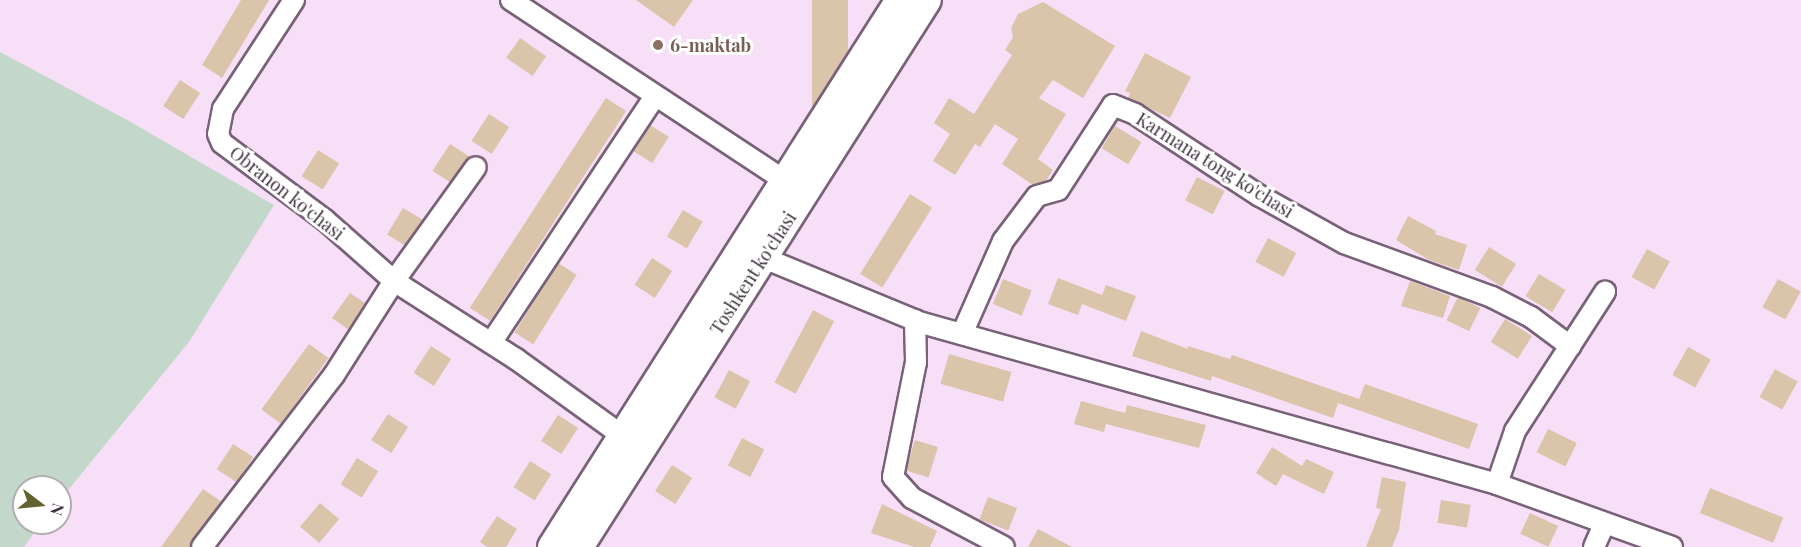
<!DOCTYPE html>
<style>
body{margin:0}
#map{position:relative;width:1801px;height:547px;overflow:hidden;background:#f8dff8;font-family:"Playfair Display",serif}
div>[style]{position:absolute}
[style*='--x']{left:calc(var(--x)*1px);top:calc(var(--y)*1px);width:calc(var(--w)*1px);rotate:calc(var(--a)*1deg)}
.green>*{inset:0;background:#c3d7cb}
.building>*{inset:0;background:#dac4aa;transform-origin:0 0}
.roads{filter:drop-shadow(2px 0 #786278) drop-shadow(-2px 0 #786278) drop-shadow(0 2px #786278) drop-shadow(0 -2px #786278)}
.minor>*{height:20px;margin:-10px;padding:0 10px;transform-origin:10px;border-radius:10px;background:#fff}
.highway>*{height:28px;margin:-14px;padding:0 14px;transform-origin:14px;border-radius:14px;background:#fff}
.dots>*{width:16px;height:16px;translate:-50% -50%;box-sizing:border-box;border:3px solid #fff;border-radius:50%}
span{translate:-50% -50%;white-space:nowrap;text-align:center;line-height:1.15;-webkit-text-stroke:6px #fff;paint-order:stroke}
.education-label{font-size:18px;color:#785e54;font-weight:700}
.left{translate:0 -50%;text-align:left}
.street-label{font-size:18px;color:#3e343e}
.north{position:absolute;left:12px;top:475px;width:60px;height:60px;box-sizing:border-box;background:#fff;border:2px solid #b2aeb2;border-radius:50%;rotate:106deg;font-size:16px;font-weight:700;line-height:24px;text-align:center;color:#3e343e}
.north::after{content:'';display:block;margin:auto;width:21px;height:27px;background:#626330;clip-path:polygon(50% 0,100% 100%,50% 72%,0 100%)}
</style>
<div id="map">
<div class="green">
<i style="clip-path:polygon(0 52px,129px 121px,274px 205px,189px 342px,60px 500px,60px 487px,24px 487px,24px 523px,41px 523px,24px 547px,0 547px)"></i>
</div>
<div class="building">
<i style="clip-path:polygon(241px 0,269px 0,222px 78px,202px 65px)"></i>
<i style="clip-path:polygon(636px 0,693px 0,674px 27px)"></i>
<i style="left:812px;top:0;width:36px;height:154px"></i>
<i style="clip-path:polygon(1043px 2px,1115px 46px,1083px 98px,1053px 80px,1039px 98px,1066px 114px,1038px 159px,1053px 170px,1046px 181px,1033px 185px,1002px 164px,1018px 139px,995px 124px,980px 147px,975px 144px,955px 175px,933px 161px,950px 134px,934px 123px,949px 98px,974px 114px,1012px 55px,1005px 50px,1013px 37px,1011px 28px,1018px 14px)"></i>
<i style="left:520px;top:38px;width:32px;height:24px;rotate:35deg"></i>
<i style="clip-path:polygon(1145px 53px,1191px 77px,1170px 118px,1128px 98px,1130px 93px,1125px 91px)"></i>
<i style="left:180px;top:80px;width:24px;height:31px;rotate:33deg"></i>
<i style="left:606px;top:98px;width:24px;height:250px;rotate:33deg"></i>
<i style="left:489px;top:114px;width:24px;height:32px;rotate:33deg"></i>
<i style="left:650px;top:125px;width:22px;height:31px;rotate:32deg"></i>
<i style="left:1115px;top:126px;width:31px;height:26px;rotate:31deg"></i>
<i style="left:450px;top:144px;width:24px;height:32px;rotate:33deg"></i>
<i style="left:318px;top:150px;width:25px;height:31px;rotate:32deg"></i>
<i style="left:1197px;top:177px;width:31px;height:26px;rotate:27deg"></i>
<i style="left:910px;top:194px;width:26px;height:94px;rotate:32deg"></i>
<i style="left:403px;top:208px;width:23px;height:31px;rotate:31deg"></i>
<i style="left:683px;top:210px;width:23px;height:31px;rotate:31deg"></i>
<i style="clip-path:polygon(1408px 216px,1436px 231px,1435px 234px,1467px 245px,1459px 270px,1429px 260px,1396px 240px)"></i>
<i style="left:1268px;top:238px;width:32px;height:27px;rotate:28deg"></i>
<i style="left:1489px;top:247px;width:32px;height:27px;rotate:32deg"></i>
<i style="left:1647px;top:249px;width:26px;height:32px;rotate:29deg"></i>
<i style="left:652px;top:258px;width:24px;height:32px;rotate:33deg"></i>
<i style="left:558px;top:263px;width:22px;height:82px;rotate:32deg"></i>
<i style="left:1539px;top:274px;width:31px;height:26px;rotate:31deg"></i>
<i style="clip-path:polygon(1058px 278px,1102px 295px,1106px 285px,1136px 296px,1126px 321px,1082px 304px,1078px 315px,1048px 304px)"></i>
<i style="left:1003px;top:279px;width:31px;height:27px;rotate:22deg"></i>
<i style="left:1778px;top:279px;width:26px;height:32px;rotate:29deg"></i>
<i style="clip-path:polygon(1410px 281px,1450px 296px,1443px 318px,1401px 306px)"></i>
<i style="clip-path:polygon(350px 293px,365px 303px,349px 330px,332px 318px)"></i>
<i style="left:1458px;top:297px;width:25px;height:26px;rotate:26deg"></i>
<i style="left:813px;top:310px;width:24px;height:82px;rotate:28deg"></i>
<i style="left:1505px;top:319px;width:32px;height:27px;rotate:32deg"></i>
<i style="clip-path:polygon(1141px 331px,1188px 349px,1188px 346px,1230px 359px,1232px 355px,1359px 399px,1365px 384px,1478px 424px,1469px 449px,1338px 403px,1333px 418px,1212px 376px,1211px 381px,1132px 356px)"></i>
<i style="left:309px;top:344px;width:24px;height:81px;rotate:36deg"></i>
<i style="left:431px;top:346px;width:24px;height:32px;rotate:33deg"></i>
<i style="left:1688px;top:347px;width:26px;height:32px;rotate:29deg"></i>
<i style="left:949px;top:354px;width:65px;height:31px;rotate:16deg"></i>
<i style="left:1775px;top:369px;width:26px;height:32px;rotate:29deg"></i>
<i style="left:729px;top:370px;width:24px;height:31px;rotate:28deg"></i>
<i style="clip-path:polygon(1081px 401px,1125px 413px,1127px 405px,1206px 425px,1199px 448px,1106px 424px,1104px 432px,1074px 424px)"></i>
<i style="left:388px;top:414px;width:24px;height:31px;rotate:33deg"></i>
<i style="left:558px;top:415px;width:24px;height:31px;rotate:33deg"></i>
<i style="left:1548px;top:429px;width:32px;height:26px;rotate:26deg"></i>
<i style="left:742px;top:438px;width:25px;height:31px;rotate:27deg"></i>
<i style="left:915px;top:440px;width:24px;height:32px;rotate:17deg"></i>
<i style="left:233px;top:444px;width:24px;height:30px;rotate:33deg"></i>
<i style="clip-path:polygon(1272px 447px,1302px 466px,1306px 459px,1334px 472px,1324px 494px,1283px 474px,1276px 486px,1256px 473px)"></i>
<i style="left:357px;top:458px;width:25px;height:31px;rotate:32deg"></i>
<i style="left:530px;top:461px;width:25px;height:31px;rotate:32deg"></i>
<i style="left:672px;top:465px;width:24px;height:31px;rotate:33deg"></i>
<i style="clip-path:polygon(1382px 477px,1406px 482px,1399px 530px,1392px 547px,1366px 547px,1381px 509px,1376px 508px)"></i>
<i style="left:1710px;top:488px;width:79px;height:27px;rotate:22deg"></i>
<i style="clip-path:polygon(203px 489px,222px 502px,190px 547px,161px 547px)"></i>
<i style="left:988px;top:497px;width:31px;height:24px;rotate:21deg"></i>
<i style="left:1441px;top:500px;width:30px;height:23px;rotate:9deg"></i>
<i style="left:320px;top:503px;width:25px;height:31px;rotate:40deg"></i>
<i style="clip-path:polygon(882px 504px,937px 531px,930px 547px,914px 547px,871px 533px)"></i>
<i style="left:1530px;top:513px;width:31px;height:23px;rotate:25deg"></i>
<i style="clip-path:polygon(497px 516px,517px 529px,506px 547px,487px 547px,480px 542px)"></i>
<i style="clip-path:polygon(1038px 529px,1072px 547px,1028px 547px)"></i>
</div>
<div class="roads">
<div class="minor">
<i style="--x:294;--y:0;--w:130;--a:123.1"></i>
<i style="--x:223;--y:109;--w:25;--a:101"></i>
<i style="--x:218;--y:134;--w:10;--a:66"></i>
<i style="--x:222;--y:143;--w:129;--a:36.8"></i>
<i style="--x:325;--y:220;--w:92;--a:41.5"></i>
<i style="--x:394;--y:281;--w:145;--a:32.6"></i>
<i style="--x:516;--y:359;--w:133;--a:35.8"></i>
<i style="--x:511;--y:0;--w:328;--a:33.4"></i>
<i style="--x:764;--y:258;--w:171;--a:22.4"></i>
<i style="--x:922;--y:323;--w:597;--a:15.64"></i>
<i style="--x:1497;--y:484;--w:186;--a:19.8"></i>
<i style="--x:915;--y:320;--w:42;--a:88.6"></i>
<i style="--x:916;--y:362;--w:117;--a:101.3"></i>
<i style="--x:893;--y:477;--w:28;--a:48"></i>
<i style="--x:912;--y:498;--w:104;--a:28"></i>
<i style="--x:962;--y:334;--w:102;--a:-66.2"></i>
<i style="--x:1003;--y:241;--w:56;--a:-52.9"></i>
<i style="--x:1037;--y:196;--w:22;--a:-16"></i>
<i style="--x:1058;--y:190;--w:101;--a:-57.1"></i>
<i style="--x:1113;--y:105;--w:24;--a:22"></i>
<i style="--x:1135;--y:114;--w:149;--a:33.3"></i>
<i style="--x:1260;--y:196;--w:96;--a:29.2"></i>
<i style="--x:1344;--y:243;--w:158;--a:20"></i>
<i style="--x:1492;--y:297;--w:44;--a:27.1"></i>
<i style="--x:1531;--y:317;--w:49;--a:36.6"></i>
<i style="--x:491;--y:343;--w:296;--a:-56.4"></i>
<i style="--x:1497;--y:484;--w:56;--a:-71.2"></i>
<i style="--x:1515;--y:431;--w:166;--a:-57.1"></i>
<i style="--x:202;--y:547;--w:217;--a:-52.5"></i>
<i style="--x:334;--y:375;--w:112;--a:-57.4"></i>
<i style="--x:394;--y:281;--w:140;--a:-54.3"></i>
<i style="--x:1594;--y:547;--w:24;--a:-66"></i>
</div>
<div class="highway">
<i style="--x:552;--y:547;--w:648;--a:-57.54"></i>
<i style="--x:579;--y:547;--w:648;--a:-57.54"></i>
</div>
</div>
<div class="dots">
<i style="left:658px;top:45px;background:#8d6e63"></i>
</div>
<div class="education-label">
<span class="left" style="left:670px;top:45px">6-maktab</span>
</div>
<div class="street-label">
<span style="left:1215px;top:165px;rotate:32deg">Karmana tong ko'chasi</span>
<span style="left:287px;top:193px;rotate:38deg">Obranon ko'chasi</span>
<span style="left:753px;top:273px;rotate:-57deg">Toshkent ko'chasi</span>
</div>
<div class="north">N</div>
</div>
